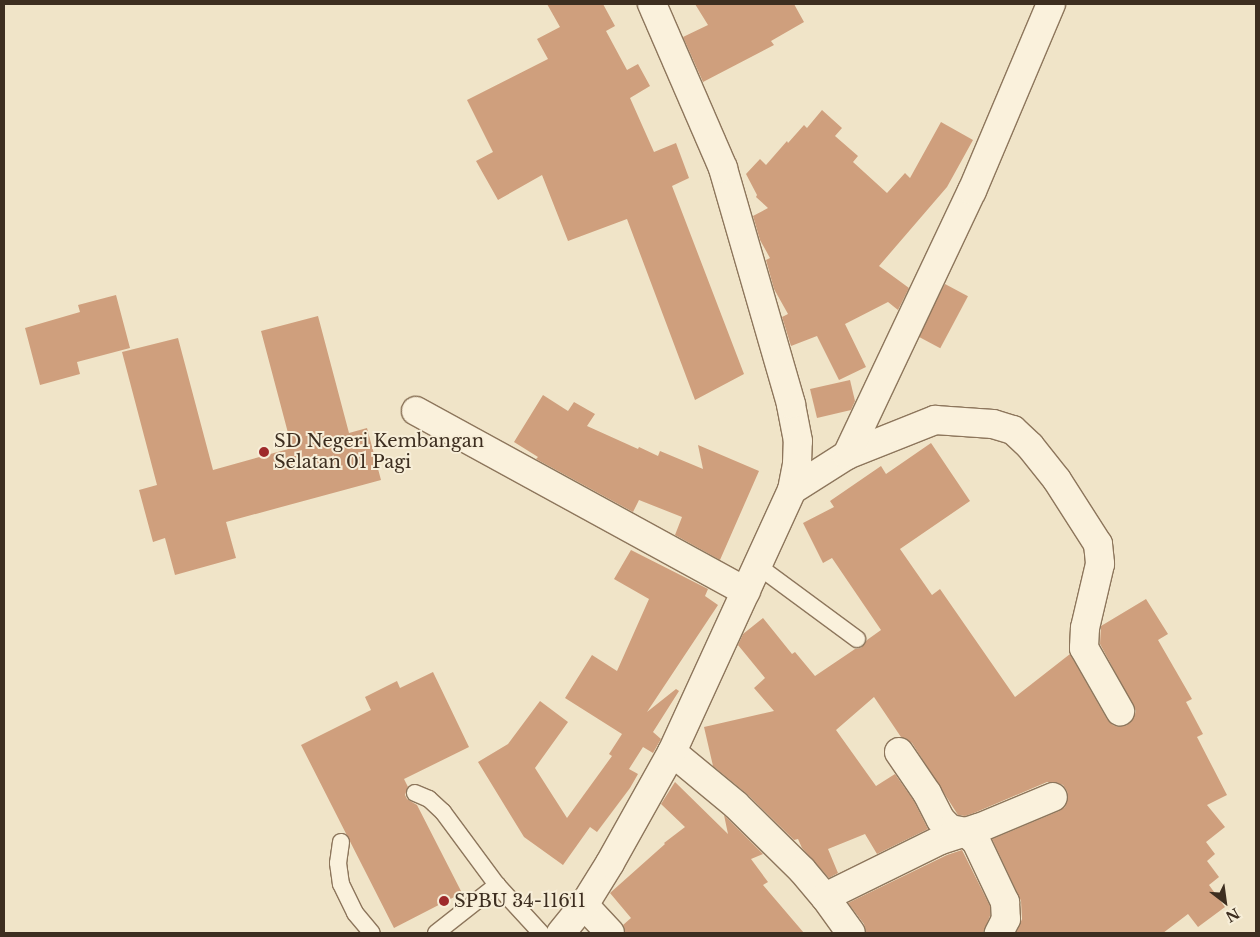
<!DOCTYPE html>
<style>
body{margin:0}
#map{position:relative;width:1260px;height:937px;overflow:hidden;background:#f0e4c8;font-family:"Libre Baskerville",serif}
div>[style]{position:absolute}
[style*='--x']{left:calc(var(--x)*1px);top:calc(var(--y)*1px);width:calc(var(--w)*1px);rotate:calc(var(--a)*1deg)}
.building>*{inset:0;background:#cf9f7d;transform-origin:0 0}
.roads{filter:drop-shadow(1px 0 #8d765c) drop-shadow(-1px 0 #8d765c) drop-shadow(0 1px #8d765c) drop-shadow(0 -1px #8d765c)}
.service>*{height:16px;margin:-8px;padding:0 8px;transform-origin:8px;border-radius:8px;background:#faf1dc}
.minor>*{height:28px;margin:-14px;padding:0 14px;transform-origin:14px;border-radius:14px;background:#faf1dc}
.secondary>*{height:28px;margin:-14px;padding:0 14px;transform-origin:14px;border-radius:14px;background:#faf1dc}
.dots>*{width:14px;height:14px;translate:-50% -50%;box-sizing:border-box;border:2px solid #f7eed8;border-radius:50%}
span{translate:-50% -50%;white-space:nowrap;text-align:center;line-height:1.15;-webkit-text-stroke:4px #f7eed8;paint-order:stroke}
.poi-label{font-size:18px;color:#3d2e20}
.left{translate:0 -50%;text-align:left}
.frame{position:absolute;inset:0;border:5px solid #3d2e20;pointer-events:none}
.north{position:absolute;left:1200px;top:877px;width:50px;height:50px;-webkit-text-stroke:4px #f7eed8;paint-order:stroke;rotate:150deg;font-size:14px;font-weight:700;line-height:20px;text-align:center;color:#3d2e20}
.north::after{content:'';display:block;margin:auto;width:18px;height:22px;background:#3d2e20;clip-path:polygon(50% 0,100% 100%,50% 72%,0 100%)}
</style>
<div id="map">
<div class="building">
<i style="clip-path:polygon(547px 4px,603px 4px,615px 26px,606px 31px,627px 70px,638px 64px,650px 86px,630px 98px,654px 152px,676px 143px,689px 178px,672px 186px,744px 374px,695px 400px,627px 219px,568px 241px,542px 175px,498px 200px,476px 161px,493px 152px,467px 100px,548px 59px,537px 39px,560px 27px)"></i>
<i style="clip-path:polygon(695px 4px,794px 4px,804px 22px,771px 41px,774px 45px,703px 82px,683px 37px,708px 25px)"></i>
<i style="clip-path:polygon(822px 110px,842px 128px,835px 136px,858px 156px,853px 162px,887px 193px,905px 173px,910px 178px,941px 122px,973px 140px,947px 187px,879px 266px,909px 288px,898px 310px,888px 302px,845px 324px,866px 367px,839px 380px,817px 336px,791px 346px,782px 317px,788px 314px,774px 289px,766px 260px,770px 258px,760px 240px,753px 216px,768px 208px,756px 197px,757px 195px,746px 174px,760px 159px,766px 165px,787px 141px,788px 143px,804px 125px,807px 128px)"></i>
<i style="left:945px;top:284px;width:26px;height:59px;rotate:28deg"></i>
<i style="clip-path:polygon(116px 295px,130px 348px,77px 362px,80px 374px,40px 385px,25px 328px,80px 312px,78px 305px)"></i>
<i style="clip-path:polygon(318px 316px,349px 433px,367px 428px,381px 480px,226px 522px,236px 558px,175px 575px,165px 538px,153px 542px,139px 490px,157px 485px,122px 352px,178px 338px,213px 470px,292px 448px,261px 331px)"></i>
<i style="clip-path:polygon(850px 380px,855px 401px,851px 410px,817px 418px,810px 389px)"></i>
<i style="clip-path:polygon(543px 395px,568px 411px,574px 402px,595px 414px,587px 426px,638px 449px,639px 447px,658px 456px,660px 451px,703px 469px,698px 445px,759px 471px,720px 560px,675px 535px,682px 517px,639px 500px,633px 512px,536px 459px,538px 457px,514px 442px)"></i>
<i style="clip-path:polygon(931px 443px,970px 501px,900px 549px,932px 595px,940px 589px,1015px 697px,1070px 654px,1107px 719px,1113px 725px,1119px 727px,1127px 725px,1133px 719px,1136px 711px,1100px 644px,1101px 626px,1146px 599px,1168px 634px,1158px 640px,1192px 699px,1186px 702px,1203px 734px,1197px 737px,1227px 795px,1207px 805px,1225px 827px,1206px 842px,1215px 854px,1207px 861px,1219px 877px,1209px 885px,1225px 907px,1198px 927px,1188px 914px,1163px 933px,1016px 933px,1022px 919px,1021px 901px,992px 839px,1059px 811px,1065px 807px,1068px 799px,1067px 791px,1063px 785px,1055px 782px,1047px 782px,974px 813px,965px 816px,958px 815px,912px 743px,901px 737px,874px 697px,836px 730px,876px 786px,895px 774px,914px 801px,928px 829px,877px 854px,865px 834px,828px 849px,838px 873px,829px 878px,802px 848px,798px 839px,794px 840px,747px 794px,713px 766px,704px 727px,774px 711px,754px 688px,765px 678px,738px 645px,743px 634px,763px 618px,792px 654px,795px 652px,815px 676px,855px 649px,861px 648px,867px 640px,881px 630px,832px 558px,823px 563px,803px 523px,834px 507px,830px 501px,881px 466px,886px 474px)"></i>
<i style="clip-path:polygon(631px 550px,708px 589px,705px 596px,718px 605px,647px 712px,676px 689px,679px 691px,653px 732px,661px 739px,653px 753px,643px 747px,629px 769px,638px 774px,630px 788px,597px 832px,590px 827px,563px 865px,524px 837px,478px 762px,508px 744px,540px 701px,568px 722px,535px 768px,567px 818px,612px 756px,609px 754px,622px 734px,565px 698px,592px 655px,617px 671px,649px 599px,614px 579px)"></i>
<i style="clip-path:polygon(433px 672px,469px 747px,404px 779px,408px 787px,405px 795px,407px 799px,417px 805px,462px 893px,394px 928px,301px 745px,371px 710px,365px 697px,397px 681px,400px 688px)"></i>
<i style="clip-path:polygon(675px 782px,728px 834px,724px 815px,763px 854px,751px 859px,768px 882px,763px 885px,804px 933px,625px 933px,623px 925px,631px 918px,610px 893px,665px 844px,664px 843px,685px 827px,661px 804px)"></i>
<i style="clip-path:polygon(962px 850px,990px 906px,990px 916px,983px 933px,866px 933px,864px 924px,848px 903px,947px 855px)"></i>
</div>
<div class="roads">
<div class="service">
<i style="--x:758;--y:566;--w:123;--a:36.4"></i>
<i style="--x:415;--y:793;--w:15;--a:23"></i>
<i style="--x:429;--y:799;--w:19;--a:43"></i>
<i style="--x:443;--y:812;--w:91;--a:53.5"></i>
<i style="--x:497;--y:885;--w:65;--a:47.5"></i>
<i style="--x:341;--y:842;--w:21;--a:98"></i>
<i style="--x:338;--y:863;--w:21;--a:82"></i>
<i style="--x:341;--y:884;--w:32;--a:64"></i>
<i style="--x:355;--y:913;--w:26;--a:50"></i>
<i style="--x:436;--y:933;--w:78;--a:-38.2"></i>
</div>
<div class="minor">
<i style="--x:416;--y:411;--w:376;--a:28.7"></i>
<i style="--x:847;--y:455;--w:95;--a:-21.7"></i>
<i style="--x:935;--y:420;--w:58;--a:3.9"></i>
<i style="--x:993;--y:424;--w:21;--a:17"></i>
<i style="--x:1013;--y:430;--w:23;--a:43"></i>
<i style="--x:1030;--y:446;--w:43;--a:51.5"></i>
<i style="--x:1057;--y:480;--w:76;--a:57.4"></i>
<i style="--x:1098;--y:544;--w:20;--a:84"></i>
<i style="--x:1100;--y:564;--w:66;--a:103.2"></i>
<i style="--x:1085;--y:628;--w:20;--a:93"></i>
<i style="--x:1084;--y:648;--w:73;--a:60.3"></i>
<i style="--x:792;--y:490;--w:65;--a:-32.5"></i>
<i style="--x:847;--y:455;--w:292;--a:-64.7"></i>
<i style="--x:972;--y:191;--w:203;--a:-67.1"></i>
<i style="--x:672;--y:752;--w:83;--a:39.6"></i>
<i style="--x:736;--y:805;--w:93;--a:44.6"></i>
<i style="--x:802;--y:870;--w:35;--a:50"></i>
<i style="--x:825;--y:897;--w:44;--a:54.2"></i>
<i style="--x:899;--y:752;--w:50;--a:55.7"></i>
<i style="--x:927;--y:793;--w:30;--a:63"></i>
<i style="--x:941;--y:820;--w:13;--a:45"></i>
<i style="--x:950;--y:829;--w:15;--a:11"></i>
<i style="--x:965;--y:832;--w:14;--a:39"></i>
<i style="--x:976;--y:841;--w:68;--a:64.6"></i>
<i style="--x:1005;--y:902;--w:17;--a:87"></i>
<i style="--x:1006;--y:919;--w:16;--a:117"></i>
<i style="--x:825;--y:897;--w:129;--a:-26.2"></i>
<i style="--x:941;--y:840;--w:40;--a:-18"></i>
<i style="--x:979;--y:828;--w:80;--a:-22.7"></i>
<i style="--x:584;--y:905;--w:38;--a:47"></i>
</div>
<div class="secondary">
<i style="--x:561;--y:933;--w:36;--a:-51"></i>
<i style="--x:584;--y:905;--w:49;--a:-58.2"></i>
<i style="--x:610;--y:863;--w:127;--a:-60.8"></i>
<i style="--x:672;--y:752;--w:288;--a:-65.4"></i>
<i style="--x:792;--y:490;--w:26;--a:-79"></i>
<i style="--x:797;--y:464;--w:23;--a:-88"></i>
<i style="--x:798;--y:441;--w:38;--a:-101"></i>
<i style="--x:791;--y:404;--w:246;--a:-106.1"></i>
<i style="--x:723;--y:168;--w:179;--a:-113.4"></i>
</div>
</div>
<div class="dots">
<i style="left:264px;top:452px;background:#9e2a2b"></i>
<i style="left:444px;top:901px;background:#9e2a2b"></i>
</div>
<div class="poi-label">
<span class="left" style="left:274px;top:452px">SD Negeri Kembangan<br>Selatan 01 Pagi</span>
<span class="left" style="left:454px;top:901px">SPBU 34-11611</span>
</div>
<div class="frame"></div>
<div class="north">N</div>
</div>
